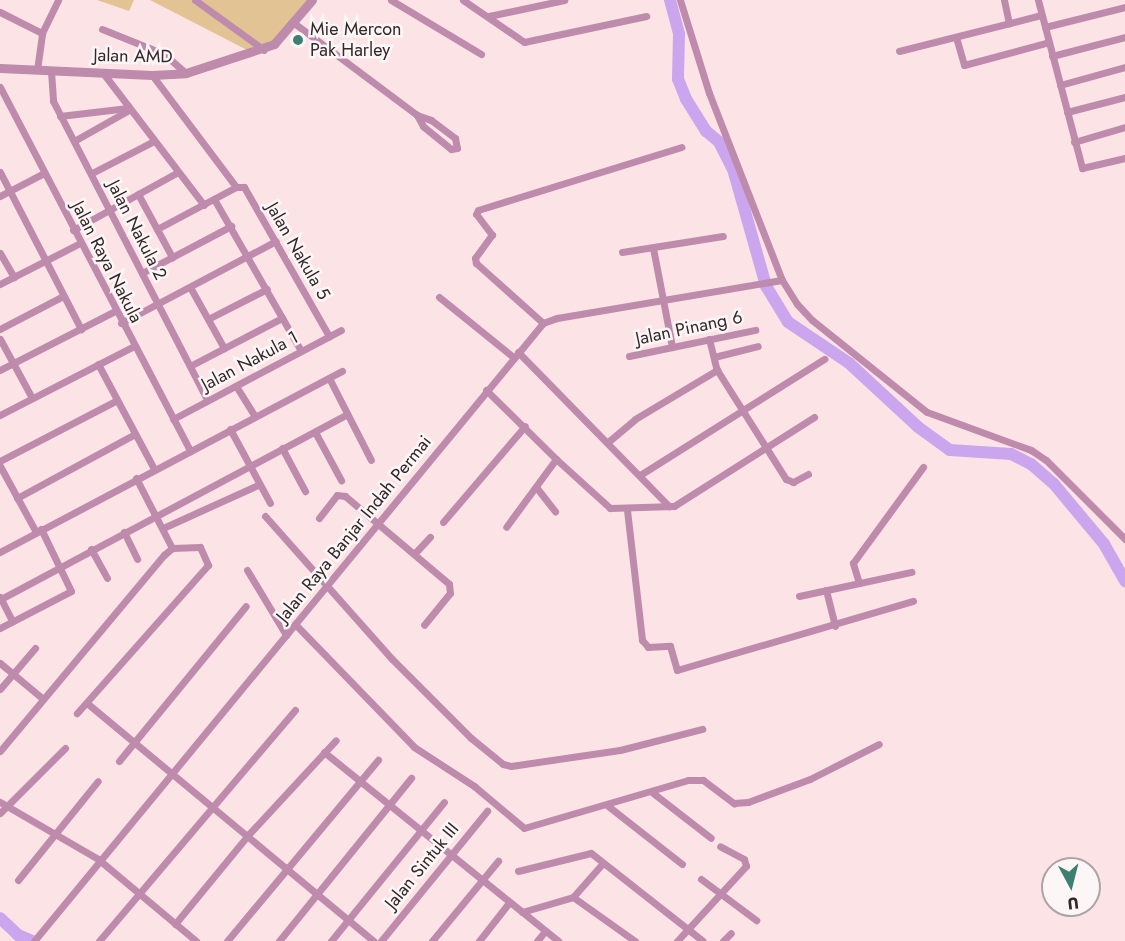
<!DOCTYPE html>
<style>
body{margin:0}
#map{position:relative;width:1125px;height:941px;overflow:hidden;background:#fce4e6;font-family:Jost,sans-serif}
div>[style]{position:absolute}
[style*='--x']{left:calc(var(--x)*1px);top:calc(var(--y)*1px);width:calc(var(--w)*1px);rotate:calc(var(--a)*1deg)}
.green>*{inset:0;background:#e2c494}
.river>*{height:12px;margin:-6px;padding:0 6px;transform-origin:6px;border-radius:6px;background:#cba6ee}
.minor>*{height:7px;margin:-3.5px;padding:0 3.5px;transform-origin:3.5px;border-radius:3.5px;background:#be8bac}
.tertiary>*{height:9px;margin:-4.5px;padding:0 4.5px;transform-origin:4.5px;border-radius:4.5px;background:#be8bac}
.dots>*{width:16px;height:16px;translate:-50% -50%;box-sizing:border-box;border:3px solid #fdf6f7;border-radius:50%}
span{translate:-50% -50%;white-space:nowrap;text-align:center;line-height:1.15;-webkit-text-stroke:5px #fdf6f7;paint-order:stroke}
.poi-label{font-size:18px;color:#332829}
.left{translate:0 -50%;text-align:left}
.street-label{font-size:18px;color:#332829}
.north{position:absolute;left:1041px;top:857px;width:60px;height:60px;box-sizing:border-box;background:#fdf6f7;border:2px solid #aca4a5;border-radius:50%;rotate:173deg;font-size:16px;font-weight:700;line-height:24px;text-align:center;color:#332829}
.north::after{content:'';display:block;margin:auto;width:21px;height:27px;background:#3d8072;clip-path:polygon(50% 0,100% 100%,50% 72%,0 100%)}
</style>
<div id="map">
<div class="green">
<i style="clip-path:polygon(97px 0,134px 0,129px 11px)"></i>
<i style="clip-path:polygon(150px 0,308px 0,274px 43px,249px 51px)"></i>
</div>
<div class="river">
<i style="--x:670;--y:0;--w:35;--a:75"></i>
<i style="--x:679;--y:34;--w:45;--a:91.3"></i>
<i style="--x:678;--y:79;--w:22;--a:68"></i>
<i style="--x:686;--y:99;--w:38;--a:58"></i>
<i style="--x:706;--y:131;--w:17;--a:40"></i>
<i style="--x:719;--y:142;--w:30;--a:63"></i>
<i style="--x:733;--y:169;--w:122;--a:74.2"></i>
<i style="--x:766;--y:286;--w:42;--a:58.6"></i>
<i style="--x:788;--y:322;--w:73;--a:33.9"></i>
<i style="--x:849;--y:363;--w:94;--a:42.8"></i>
<i style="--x:918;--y:427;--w:39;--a:36"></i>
<i style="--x:950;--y:450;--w:61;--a:3.8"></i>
<i style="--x:1011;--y:454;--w:22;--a:27"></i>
<i style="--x:1031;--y:464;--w:30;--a:41"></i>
<i style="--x:1054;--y:484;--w:78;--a:50.2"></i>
<i style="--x:1104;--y:544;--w:43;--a:60.4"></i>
<i style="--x:0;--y:918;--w:25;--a:43"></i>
<i style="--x:18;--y:935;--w:15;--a:23"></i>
</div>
<div class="minor">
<i style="--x:195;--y:0;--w:85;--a:35.9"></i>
<i style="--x:391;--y:0;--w:105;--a:31"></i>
<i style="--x:463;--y:0;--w:74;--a:34.5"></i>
<i style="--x:524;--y:42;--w:125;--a:-12"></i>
<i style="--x:680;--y:0;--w:97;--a:72.7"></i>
<i style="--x:709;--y:93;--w:201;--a:68.7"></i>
<i style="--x:782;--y:280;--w:28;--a:58"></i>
<i style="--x:797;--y:304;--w:22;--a:47"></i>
<i style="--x:812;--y:320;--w:147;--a:38.7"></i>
<i style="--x:927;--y:412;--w:111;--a:20.1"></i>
<i style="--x:1031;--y:450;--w:18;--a:34"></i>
<i style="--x:1046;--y:460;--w:112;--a:45"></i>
<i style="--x:1004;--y:0;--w:24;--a:78"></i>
<i style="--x:1038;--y:0;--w:174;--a:75.3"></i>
<i style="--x:1082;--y:168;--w:44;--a:-13.1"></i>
<i style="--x:0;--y:12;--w:47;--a:26.6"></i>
<i style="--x:489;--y:16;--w:77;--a:-12"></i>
<i style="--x:294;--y:23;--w:154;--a:36.8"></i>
<i style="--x:417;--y:115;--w:15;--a:20"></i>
<i style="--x:431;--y:120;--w:30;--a:37"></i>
<i style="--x:455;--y:138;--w:10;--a:79"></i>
<i style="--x:457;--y:148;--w:6;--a:171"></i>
<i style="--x:451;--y:149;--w:36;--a:-141"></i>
<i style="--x:423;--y:126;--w:13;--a:-119"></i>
<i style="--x:1045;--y:27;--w:82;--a:-14"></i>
<i style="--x:102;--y:29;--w:67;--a:22"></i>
<i style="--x:164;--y:54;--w:29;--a:41"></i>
<i style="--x:956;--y:37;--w:29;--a:74"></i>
<i style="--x:964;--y:65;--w:88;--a:-15.1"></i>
<i style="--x:899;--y:51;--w:146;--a:-14.2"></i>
<i style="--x:1052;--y:56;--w:75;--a:-14.6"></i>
<i style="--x:37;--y:70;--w:37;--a:-82"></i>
<i style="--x:42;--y:33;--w:37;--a:-64"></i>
<i style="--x:51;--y:71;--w:30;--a:86"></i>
<i style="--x:53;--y:101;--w:336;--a:62.7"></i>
<i style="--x:103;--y:73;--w:166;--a:52.6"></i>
<i style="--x:152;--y:75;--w:140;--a:53.1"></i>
<i style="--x:1060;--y:85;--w:67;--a:-15.5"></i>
<i style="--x:0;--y:87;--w:411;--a:62.4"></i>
<i style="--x:1067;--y:112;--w:60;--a:-14.5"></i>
<i style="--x:60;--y:116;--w:68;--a:-6.7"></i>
<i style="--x:74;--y:141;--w:63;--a:-29.4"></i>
<i style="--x:1074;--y:142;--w:53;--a:-16.4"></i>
<i style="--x:0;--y:172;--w:177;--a:62.7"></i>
<i style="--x:92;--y:173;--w:70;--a:-27.3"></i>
<i style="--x:236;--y:187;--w:8;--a:0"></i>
<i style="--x:244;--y:187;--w:172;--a:60.3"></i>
<i style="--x:138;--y:194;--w:72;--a:61.6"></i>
<i style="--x:0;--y:196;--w:50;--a:-27.6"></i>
<i style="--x:214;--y:199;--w:175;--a:60.2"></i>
<i style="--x:157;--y:229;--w:89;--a:-28"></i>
<i style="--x:73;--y:230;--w:120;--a:-28.9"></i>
<i style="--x:653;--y:248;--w:101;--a:79.1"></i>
<i style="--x:622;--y:252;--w:102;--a:-9"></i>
<i style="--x:0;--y:253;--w:28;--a:60"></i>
<i style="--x:142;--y:273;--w:101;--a:-27.8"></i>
<i style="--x:0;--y:284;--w:90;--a:-27.1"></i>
<i style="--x:190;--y:287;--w:70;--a:60.9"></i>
<i style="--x:439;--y:297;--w:95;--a:39"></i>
<i style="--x:208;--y:319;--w:66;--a:-27"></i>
<i style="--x:121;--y:323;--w:175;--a:-27.9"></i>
<i style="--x:543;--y:323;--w:90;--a:-138.2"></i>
<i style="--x:476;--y:263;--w:5;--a:-101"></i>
<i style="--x:475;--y:258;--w:29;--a:-54"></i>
<i style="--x:492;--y:235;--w:26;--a:-127"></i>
<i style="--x:476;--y:214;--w:4;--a:-63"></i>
<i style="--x:478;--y:210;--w:213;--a:-17.2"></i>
<i style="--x:0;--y:329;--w:71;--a:-27.6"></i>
<i style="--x:0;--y:339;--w:67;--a:61.5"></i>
<i style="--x:709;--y:339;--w:32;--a:76"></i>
<i style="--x:717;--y:370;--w:129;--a:57.7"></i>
<i style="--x:786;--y:479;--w:8;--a:23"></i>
<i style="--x:793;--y:482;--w:17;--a:-28"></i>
<i style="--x:518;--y:352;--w:216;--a:45.6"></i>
<i style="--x:629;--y:356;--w:129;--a:-11.7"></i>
<i style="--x:714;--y:357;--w:45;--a:-14"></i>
<i style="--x:98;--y:364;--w:119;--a:61.9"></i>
<i style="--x:190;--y:366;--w:104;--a:-27.6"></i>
<i style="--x:0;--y:370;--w:129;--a:-27.2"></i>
<i style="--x:329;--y:378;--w:92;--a:62.9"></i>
<i style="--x:236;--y:386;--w:36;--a:58"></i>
<i style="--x:486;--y:390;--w:98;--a:44.6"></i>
<i style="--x:556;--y:459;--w:84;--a:126.3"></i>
<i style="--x:0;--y:415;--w:151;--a:-27.2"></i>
<i style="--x:173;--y:419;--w:190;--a:-27.9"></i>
<i style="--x:230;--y:429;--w:84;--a:61.6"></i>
<i style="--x:315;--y:432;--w:55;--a:61.6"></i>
<i style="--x:608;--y:442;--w:35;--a:-40"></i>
<i style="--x:635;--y:419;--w:96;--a:-30.9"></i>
<i style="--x:282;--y:448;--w:49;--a:61.9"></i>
<i style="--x:556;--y:459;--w:73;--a:42.2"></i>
<i style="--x:610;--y:508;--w:64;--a:-1.8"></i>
<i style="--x:674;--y:506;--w:166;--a:-32.4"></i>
<i style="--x:0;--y:461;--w:132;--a:-27.5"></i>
<i style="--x:0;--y:466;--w:75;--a:61.4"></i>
<i style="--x:640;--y:475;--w:218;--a:-32.2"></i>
<i style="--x:136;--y:478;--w:79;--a:62.8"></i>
<i style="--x:536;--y:487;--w:31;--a:52"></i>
<i style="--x:17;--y:498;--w:134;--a:-28.5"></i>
<i style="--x:627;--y:510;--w:131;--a:83.4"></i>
<i style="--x:642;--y:640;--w:9;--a:49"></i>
<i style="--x:648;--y:647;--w:22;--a:-3"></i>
<i style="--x:670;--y:646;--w:25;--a:74"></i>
<i style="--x:677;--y:670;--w:246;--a:-16.3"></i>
<i style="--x:265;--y:516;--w:191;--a:48.4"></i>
<i style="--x:392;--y:659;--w:112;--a:45"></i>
<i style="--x:471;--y:738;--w:41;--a:39.1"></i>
<i style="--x:503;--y:764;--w:8;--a:14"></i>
<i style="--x:511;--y:766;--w:110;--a:-8.4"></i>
<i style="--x:620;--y:750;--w:85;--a:-14.4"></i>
<i style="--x:319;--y:518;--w:29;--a:-52"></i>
<i style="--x:337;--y:495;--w:8;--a:7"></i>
<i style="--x:345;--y:496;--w:136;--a:40.2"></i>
<i style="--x:449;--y:584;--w:9;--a:84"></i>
<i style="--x:450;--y:593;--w:41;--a:129.1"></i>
<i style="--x:443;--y:522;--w:126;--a:-49.5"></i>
<i style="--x:163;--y:528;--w:104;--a:-24.4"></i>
<i style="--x:124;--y:532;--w:30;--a:64"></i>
<i style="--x:91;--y:549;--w:33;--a:61"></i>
<i style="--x:0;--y:552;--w:387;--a:-27.9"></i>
<i style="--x:415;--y:553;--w:22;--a:-47"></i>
<i style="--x:247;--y:570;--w:76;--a:59"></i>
<i style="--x:859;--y:583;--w:21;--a:-107"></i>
<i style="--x:853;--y:563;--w:119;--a:-53.9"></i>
<i style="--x:826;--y:590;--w:37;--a:76"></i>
<i style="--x:799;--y:596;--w:115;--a:-12.1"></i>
<i style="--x:0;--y:597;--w:27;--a:63"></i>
<i style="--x:1;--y:599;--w:392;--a:-28.1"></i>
<i style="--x:295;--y:624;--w:171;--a:45.9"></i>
<i style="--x:414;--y:747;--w:72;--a:33"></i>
<i style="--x:474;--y:786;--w:65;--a:40"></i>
<i style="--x:524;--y:828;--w:171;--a:-16.3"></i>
<i style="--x:688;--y:780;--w:15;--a:0"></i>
<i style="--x:703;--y:780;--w:39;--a:37"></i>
<i style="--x:734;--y:803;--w:14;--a:-4"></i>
<i style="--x:748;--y:802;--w:66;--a:-20.4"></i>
<i style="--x:810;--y:779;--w:77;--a:-26.9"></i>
<i style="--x:0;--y:628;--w:80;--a:-27.5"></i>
<i style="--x:71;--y:591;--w:69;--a:-115.8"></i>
<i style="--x:0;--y:663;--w:56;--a:39.9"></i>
<i style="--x:0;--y:689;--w:54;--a:-49.5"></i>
<i style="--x:88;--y:704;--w:371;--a:39.7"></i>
<i style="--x:0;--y:751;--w:256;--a:-50.1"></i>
<i style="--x:164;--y:555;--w:11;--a:-41"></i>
<i style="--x:172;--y:548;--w:28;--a:-2"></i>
<i style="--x:200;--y:547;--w:20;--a:66"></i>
<i style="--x:208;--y:565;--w:198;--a:131.5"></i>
<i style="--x:324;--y:752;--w:301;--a:38.9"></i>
<i style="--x:119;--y:761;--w:200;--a:-50.7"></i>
<i style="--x:653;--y:793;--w:73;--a:37.8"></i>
<i style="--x:0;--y:802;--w:113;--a:30.2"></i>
<i style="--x:98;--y:859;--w:128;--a:39.9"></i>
<i style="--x:608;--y:806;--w:94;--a:38.1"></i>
<i style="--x:0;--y:813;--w:92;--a:-45"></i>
<i style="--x:518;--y:871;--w:75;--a:-13.9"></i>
<i style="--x:591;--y:853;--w:142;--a:38.2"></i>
<i style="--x:701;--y:879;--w:69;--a:36.7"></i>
<i style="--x:18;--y:880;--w:127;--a:-51.1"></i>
<i style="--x:573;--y:897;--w:76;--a:35.4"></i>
<i style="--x:522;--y:912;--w:53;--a:-16.4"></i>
<i style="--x:573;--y:897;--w:44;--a:-48.7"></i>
<i style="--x:175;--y:924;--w:115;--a:-50.6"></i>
<i style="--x:248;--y:835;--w:129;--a:-47.2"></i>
<i style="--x:34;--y:941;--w:801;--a:-50.52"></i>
<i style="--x:543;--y:323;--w:15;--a:-20"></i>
<i style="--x:557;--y:318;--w:228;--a:-9.6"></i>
<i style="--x:99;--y:941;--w:303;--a:-49.7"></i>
<i style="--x:227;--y:941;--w:236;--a:-50.2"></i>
<i style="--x:279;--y:941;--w:210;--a:-51"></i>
<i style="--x:331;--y:941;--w:179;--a:-50.9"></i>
<i style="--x:381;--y:941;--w:168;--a:-50.8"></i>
<i style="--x:432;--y:941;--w:104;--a:-50.5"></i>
<i style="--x:479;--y:941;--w:47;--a:-51.9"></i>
<i style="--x:537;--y:941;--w:13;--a:-51"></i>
<i style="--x:677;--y:941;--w:102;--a:-47.4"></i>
<i style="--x:746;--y:866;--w:7;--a:-106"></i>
<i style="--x:744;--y:859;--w:27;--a:-152"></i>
<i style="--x:723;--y:941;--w:11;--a:-45"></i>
</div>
<div class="tertiary">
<i style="--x:0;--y:68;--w:152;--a:2.6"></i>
<i style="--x:152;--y:75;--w:34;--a:-3"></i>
<i style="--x:186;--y:73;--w:93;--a:-18.2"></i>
<i style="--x:274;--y:44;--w:58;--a:-49.2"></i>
</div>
<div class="dots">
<i style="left:298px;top:40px;background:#3d8072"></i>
</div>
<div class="poi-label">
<span class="left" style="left:310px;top:40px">Mie Mercon<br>Pak Harley</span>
</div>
<div class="street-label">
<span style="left:133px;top:56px;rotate:1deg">Jalan AMD</span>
<span style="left:137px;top:230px;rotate:63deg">Jalan Nakula 2</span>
<span style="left:298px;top:251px;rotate:60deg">Jalan Nakula 5</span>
<span style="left:107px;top:262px;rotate:63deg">Jalan Raya Nakula</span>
<span style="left:689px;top:328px;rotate:-12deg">Jalan Pinang 6</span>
<span style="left:250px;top:361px;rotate:-28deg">Jalan Nakula 1</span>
<span style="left:354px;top:529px;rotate:-51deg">Jalan Raya Banjar Indah Permai</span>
<span style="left:422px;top:866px;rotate:-51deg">Jalan Sintuk III</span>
</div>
<div class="north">U</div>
</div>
